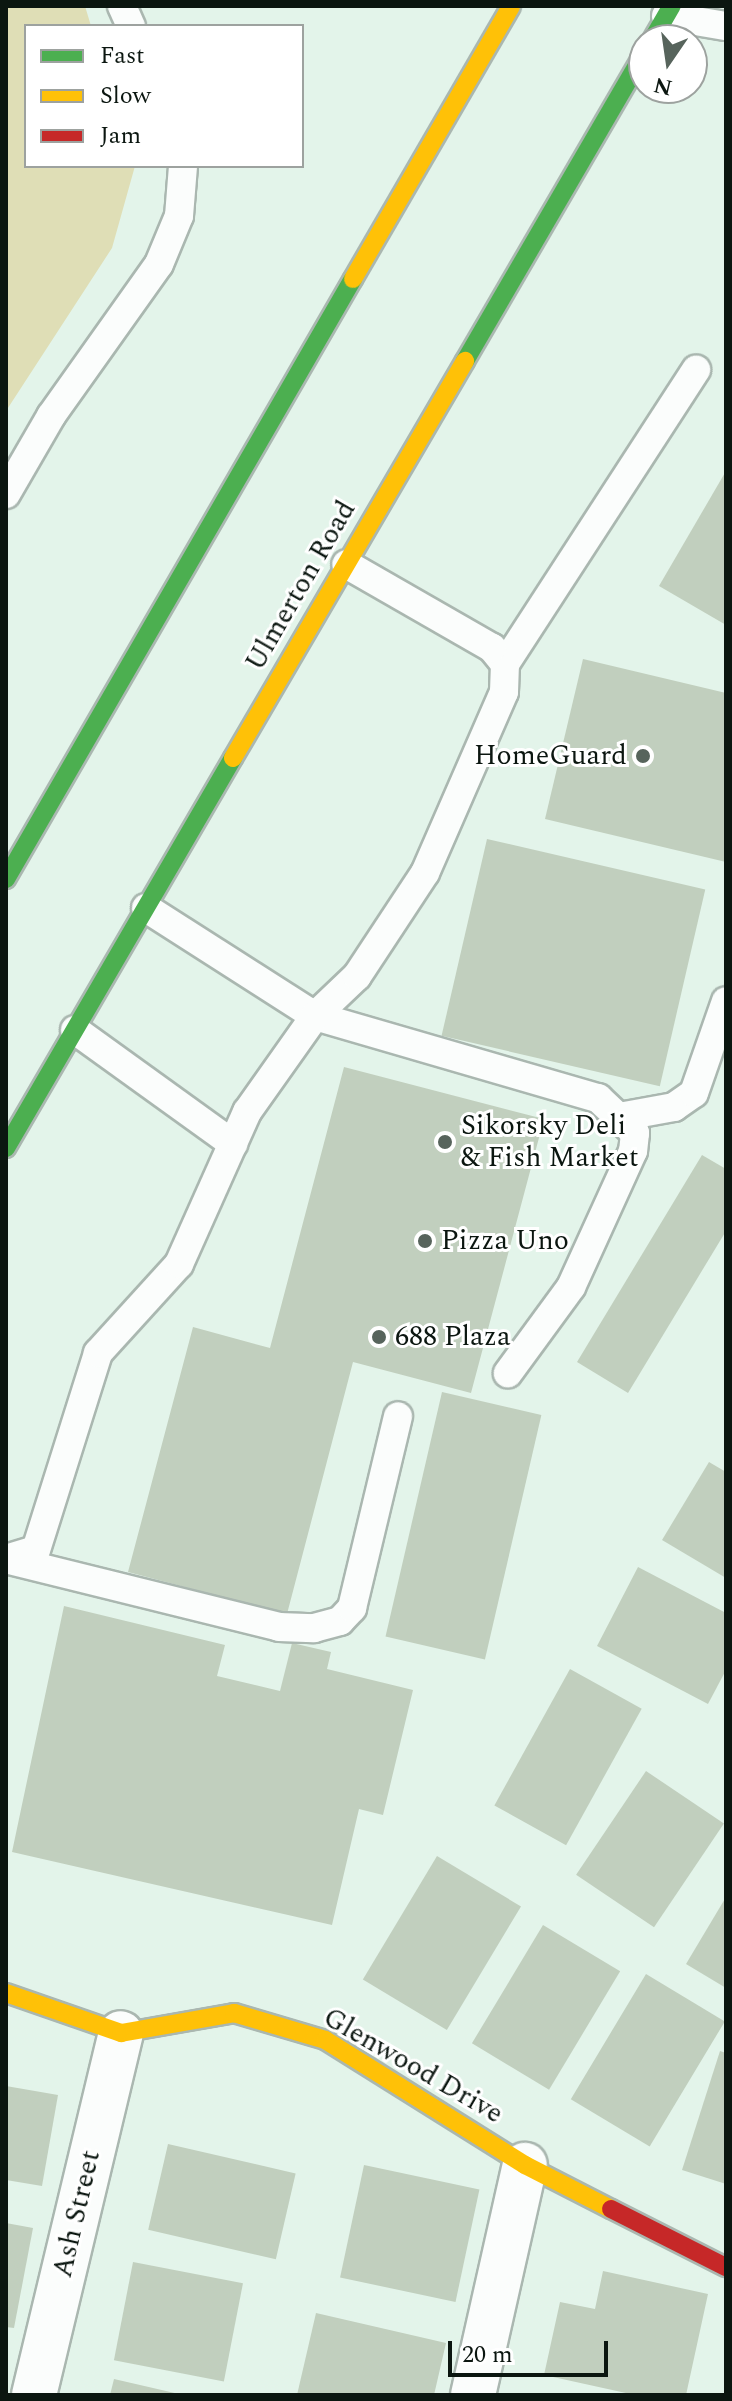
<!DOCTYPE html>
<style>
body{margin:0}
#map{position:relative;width:732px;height:2401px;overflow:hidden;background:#e3f4ea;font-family:Spectral,serif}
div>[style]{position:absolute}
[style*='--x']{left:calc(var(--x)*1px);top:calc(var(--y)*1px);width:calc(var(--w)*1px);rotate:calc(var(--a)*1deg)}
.green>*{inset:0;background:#dfdeb6}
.building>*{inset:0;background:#c1cfbe;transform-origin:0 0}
.roads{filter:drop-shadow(2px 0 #aab7b0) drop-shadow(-2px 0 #aab7b0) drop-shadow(0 2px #aab7b0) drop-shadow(0 -2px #aab7b0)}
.lane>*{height:28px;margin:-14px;padding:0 14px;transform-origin:14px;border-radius:14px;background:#fbfdfc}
.street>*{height:44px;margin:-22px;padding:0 22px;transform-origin:22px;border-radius:22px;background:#fbfdfc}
.fast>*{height:18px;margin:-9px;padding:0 9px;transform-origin:9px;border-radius:9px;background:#4caf50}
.slow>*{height:18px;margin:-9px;padding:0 9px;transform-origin:9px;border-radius:9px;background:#ffc107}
.jam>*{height:18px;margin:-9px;padding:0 9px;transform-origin:9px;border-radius:9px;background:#c62828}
.dots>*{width:22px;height:22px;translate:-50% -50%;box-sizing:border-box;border:4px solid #fff;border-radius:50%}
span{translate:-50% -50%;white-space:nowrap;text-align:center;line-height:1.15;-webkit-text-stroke:6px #fff;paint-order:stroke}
.street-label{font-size:28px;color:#0b1610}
.poi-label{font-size:28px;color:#0b1610}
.right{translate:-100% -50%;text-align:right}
.left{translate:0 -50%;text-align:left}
.frame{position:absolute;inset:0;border:8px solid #0b1610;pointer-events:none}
.legend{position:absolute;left:24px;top:24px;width:280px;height:144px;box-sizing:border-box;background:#fff;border:2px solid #9da29f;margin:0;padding:10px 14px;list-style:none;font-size:24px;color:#0b1610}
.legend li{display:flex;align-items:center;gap:16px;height:40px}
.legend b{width:40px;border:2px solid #9da29f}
.north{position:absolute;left:628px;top:24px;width:80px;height:80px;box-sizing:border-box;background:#fff;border:2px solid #9da29f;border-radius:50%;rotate:193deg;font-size:22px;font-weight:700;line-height:32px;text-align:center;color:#0b1610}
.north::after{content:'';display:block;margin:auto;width:28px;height:36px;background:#57645c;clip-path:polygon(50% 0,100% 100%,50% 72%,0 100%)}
.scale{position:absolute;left:448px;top:2341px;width:160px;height:36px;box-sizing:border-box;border:4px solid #0b1610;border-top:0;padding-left:10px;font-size:24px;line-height:28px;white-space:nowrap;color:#0b1610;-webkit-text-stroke:6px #fff;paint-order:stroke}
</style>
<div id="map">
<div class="green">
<i style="clip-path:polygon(6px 6px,85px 6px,91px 26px,26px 26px,26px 166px,135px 166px,112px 248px,6px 411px)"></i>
</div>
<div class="building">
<i style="clip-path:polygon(726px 471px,726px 625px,659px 586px)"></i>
<i style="clip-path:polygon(583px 659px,726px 693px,726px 862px,545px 819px)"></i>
<i style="left:487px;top:839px;width:224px;height:202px;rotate:13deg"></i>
<i style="clip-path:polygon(344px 1067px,544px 1119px,471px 1393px,353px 1362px,287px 1614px,128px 1572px,193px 1327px,270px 1348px)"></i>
<i style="clip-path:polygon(702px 1155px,726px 1169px,726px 1231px,628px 1393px,577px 1362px)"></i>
<i style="left:442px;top:1392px;width:102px;height:251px;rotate:13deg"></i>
<i style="clip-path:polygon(709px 1462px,726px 1472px,726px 1578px,662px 1540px)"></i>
<i style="clip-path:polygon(638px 1567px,726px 1613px,726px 1670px,708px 1704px,597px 1646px)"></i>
<i style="clip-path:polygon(64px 1606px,225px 1645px,217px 1676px,280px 1691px,292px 1643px,331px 1652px,327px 1669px,413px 1690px,383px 1815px,359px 1809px,332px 1925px,12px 1852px)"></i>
<i style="left:570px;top:1669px;width:82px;height:156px;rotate:29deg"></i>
<i style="left:646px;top:1771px;width:94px;height:125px;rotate:34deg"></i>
<i style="left:437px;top:1856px;width:98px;height:144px;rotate:31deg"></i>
<i style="clip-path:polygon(726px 1897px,726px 1988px,686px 1964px)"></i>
<i style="left:543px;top:1925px;width:90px;height:138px;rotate:31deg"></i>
<i style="left:646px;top:1974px;width:92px;height:146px;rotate:31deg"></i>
<i style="clip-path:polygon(720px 2051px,726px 2053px,726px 2184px,682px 2170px)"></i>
<i style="clip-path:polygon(6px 2086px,58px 2095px,42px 2186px,6px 2180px)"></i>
<i style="left:168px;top:2144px;width:131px;height:88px;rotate:13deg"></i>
<i style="left:364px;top:2165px;width:118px;height:115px;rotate:12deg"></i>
<i style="clip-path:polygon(6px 2223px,33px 2228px,14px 2328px,6px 2327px)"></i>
<i style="left:133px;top:2262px;width:112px;height:100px;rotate:11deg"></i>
<i style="clip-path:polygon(603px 2271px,708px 2294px,686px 2395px,635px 2395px,544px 2375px,560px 2302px,595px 2309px)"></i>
<i style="clip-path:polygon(316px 2313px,446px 2343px,434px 2395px,297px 2395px)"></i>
<i style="clip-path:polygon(114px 2379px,179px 2394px,178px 2395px,110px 2395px)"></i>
</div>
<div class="roads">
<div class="lane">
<i style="--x:122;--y:6;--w:22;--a:66"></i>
<i style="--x:666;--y:16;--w:61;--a:9.5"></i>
<i style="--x:6;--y:494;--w:90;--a:-60"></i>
<i style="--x:51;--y:416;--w:186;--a:-54.6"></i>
<i style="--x:159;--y:264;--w:52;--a:-67.4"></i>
<i style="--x:179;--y:216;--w:50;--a:-85.4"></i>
<i style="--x:505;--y:664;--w:351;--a:-57"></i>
<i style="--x:146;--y:908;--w:201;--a:32.6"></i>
<i style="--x:315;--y:1016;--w:295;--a:16.2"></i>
<i style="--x:598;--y:1098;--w:51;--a:43.4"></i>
<i style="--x:635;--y:1133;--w:18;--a:96"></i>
<i style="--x:633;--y:1151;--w:149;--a:114.5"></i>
<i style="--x:571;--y:1287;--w:107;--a:126.2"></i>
<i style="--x:75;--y:1030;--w:195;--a:35.8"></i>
<i style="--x:619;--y:1117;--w:56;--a:-10.3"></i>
<i style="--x:674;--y:1107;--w:24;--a:-35"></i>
<i style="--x:694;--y:1093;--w:97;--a:-70.8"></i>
<i style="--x:6;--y:1559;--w:31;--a:-17"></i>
<i style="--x:36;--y:1550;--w:207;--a:-72.5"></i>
<i style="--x:98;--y:1353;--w:120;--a:-47.7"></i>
<i style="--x:179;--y:1264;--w:167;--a:-65.9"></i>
<i style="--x:247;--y:1112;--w:118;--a:-54.7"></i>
<i style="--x:315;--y:1016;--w:58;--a:-43.6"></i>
<i style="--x:357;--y:976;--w:123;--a:-56.6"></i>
<i style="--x:425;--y:873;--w:197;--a:-66.4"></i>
<i style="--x:504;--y:692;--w:28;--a:-88"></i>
<i style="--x:505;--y:664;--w:21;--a:-129"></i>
<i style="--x:492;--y:648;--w:168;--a:-150.1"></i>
<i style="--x:9;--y:1560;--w:278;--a:13.9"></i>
<i style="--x:279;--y:1627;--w:35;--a:2"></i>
<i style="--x:314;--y:1628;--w:27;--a:-15"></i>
<i style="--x:340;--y:1621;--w:18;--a:-47"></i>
<i style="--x:352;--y:1608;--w:197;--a:-76.5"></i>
</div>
<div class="street">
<i style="--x:34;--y:2395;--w:372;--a:-76.5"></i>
<i style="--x:473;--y:2395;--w:236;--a:-77.3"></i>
</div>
<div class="fast">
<i style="--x:652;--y:40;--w:39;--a:-60"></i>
<i style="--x:465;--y:361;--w:356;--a:-59.8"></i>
<i style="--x:6;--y:879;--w:693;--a:-59.96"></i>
<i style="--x:6;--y:1148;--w:451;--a:-59.8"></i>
</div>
<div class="slow">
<i style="--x:353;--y:279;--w:315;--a:-59.9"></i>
<i style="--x:233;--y:758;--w:460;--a:-59.7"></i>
<i style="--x:6;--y:1993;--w:122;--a:19.2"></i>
<i style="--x:121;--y:2033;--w:115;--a:-10"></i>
<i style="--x:234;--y:2013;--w:95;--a:16.5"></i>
<i style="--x:325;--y:2040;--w:236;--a:32"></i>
<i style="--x:525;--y:2165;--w:97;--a:27.1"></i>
</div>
<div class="jam">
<i style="--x:611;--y:2209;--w:129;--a:26.8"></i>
</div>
</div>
<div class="dots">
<i style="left:643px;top:756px;background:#57645c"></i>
<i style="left:445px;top:1142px;background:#57645c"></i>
<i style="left:425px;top:1241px;background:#57645c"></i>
<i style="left:379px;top:1337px;background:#57645c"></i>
</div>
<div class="street-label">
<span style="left:301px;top:586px;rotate:-60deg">Ulmerton Road</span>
<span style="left:413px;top:2066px;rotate:30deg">Glenwood Drive</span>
<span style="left:77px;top:2214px;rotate:-77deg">Ash Street</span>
</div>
<div class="poi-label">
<span class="right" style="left:627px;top:756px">HomeGuard</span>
<span class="left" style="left:461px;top:1142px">Sikorsky Deli<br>&amp; Fish Market</span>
<span class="left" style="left:441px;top:1241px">Pizza Uno</span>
<span class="left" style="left:395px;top:1337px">688 Plaza</span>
</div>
<div class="frame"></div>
<ul class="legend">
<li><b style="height:10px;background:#4caf50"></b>Fast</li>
<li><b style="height:10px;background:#ffc107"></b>Slow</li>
<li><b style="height:10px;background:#c62828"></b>Jam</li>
</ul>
<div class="north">N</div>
<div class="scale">20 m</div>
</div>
